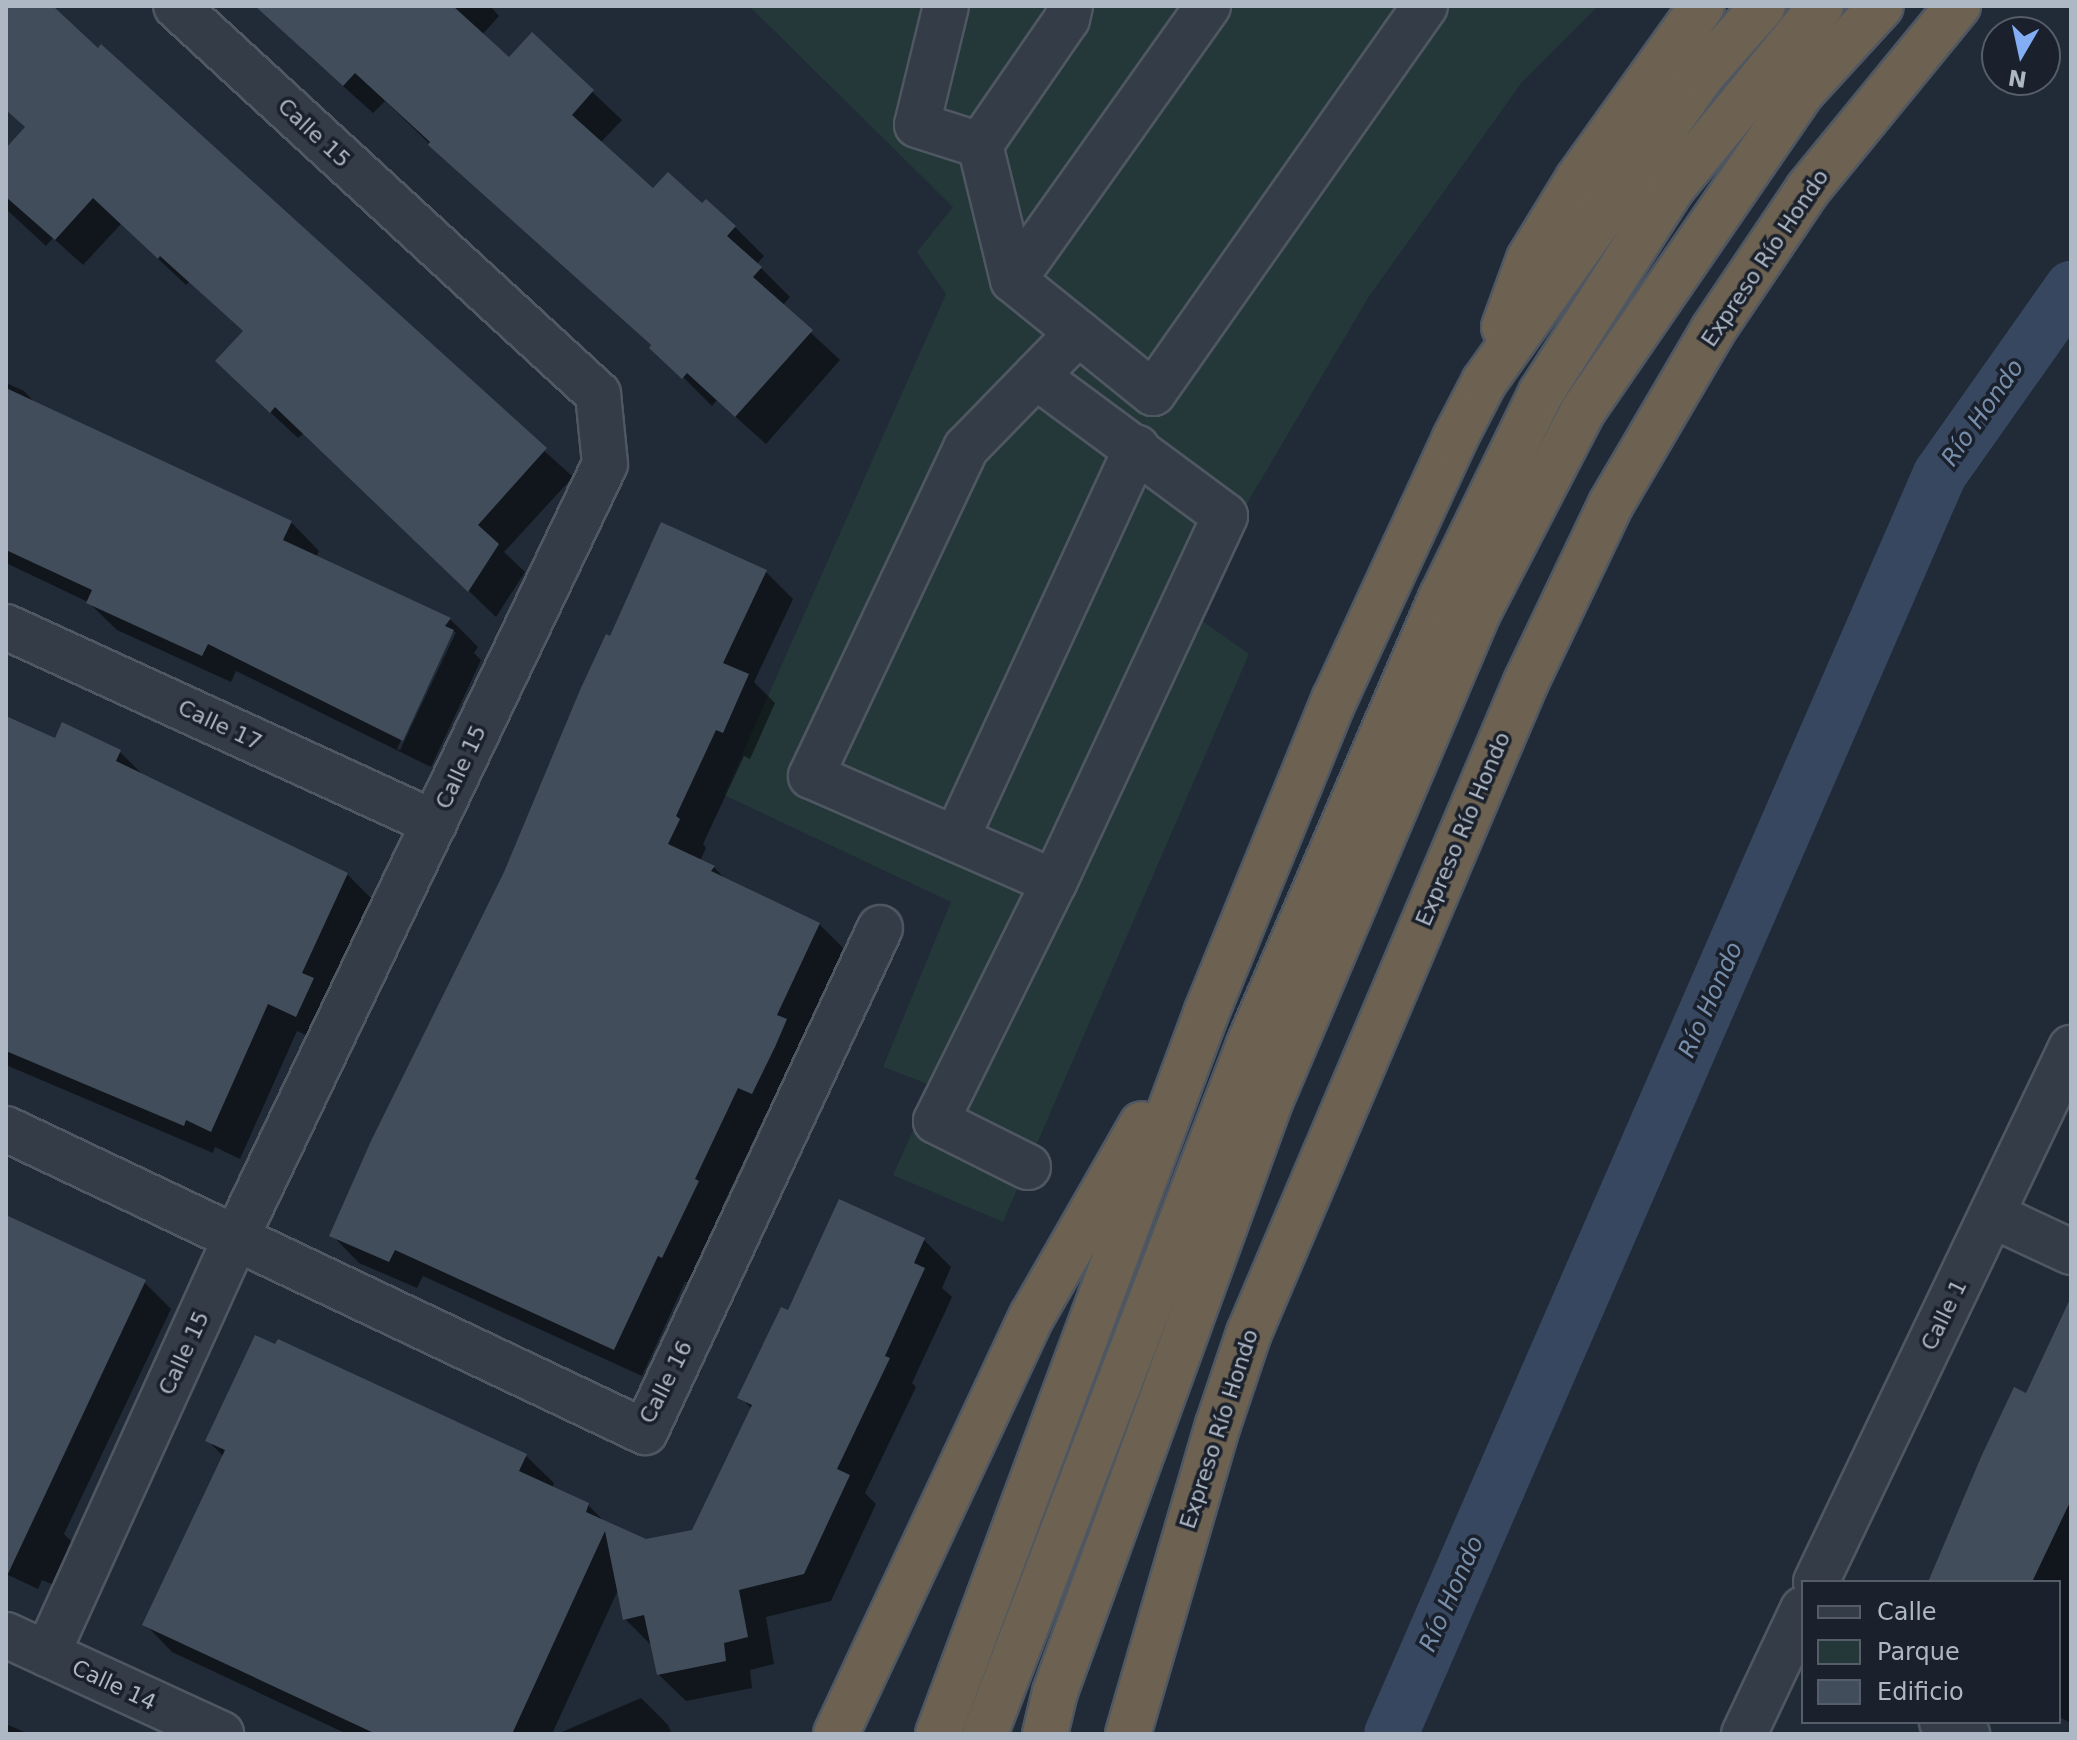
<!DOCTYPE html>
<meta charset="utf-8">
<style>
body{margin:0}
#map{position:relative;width:2077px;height:1740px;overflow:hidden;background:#212a37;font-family:"DejaVu Sans",sans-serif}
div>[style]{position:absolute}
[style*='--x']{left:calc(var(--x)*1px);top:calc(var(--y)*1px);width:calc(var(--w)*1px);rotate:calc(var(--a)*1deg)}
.green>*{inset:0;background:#243739}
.shadow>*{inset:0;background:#0007}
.canal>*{height:54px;margin:-27px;padding:0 27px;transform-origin:27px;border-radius:27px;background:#36475f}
.building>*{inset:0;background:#424d5b}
.roads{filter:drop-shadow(2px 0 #4f5762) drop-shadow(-2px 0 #4f5762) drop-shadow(0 2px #4f5762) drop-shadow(0 -2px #4f5762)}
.minor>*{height:44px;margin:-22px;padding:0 22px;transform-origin:22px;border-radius:22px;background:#343c47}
.highway>*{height:44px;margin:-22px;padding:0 22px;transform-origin:22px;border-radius:22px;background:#6d6251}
span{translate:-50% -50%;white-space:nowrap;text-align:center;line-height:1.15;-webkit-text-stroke:7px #1a212c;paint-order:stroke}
.street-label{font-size:22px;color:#aeb7c4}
.water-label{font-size:24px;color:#778eab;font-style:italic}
.frame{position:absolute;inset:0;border:8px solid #aeb7c4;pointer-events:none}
.legend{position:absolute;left:1801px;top:1580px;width:260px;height:144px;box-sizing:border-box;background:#1a212c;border:2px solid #555d69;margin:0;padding:10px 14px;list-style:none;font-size:24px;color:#aeb7c4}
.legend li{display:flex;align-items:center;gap:16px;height:40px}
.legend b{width:40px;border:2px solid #555d69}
.north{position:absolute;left:1981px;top:16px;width:80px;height:80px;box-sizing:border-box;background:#1a212c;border:2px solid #555d69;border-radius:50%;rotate:189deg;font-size:22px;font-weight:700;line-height:32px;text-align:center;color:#aeb7c4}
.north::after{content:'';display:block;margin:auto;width:28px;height:36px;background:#83aef4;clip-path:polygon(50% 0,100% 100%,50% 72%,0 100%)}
</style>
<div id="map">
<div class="green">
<i style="clip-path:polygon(749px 6px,1598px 6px,1522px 82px,1368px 298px,1249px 500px,1197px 617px,1249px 654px,1003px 1222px,893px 1175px,933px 1086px,883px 1067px,951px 902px,724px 795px,946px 294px,917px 252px,953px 207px)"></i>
</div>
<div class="shadow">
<i style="clip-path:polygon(6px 6px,51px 6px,98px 50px,101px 47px,573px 477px,504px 552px,525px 572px,496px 617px,304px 433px,298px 438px,244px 388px,244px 332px,189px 282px,186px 285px,121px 224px,83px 265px,53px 238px,46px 246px,6px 209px,6px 151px,27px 128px,6px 109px)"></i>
<i style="clip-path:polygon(268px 6px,490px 6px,499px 16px,482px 35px,509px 60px,532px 35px,622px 120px,600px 143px,654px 191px,702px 206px,706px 202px,735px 227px,764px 256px,757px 264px,790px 297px,782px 306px,840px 360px,766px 444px,717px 400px,712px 406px,653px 347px,460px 173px,385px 101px,373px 113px,303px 50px)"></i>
<i style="clip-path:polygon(evenodd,6px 383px,24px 391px,38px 406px,291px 522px,319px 551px,316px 557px,450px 619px,478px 647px,474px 653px,481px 660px,431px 767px,236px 671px,231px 682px,117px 630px,88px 602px,6px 563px,6px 383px,451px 632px,456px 632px,400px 750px,397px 749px,451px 632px)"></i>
<i style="clip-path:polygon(765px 571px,793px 599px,754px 682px,775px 703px,750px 759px,744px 756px,703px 844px,706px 848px,700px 861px,714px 867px,727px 881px,819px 924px,847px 952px,779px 1120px,766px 1114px,722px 1207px,725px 1210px,690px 1284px,685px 1282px,642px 1376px,423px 1276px,417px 1288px,359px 1263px,332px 1235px,506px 873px,611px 638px)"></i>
<i style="clip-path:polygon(6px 718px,56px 741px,119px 751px,146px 778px,347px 874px,376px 903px,325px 1044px,297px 1031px,240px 1159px,215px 1147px,213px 1153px,6px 1065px)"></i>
<i style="clip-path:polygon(6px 1217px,144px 1282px,171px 1309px,64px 1534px,74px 1544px,54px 1585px,42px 1580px,38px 1589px,6px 1574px)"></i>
<i style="clip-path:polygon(924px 1240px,951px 1267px,942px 1288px,952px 1297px,912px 1383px,916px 1387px,865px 1493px,876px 1504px,831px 1601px,766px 1617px,774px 1664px,750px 1670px,752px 1688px,686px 1701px,658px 1674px,653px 1647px,625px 1619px,619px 1588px,552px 1734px,347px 1734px,172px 1652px,145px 1624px,224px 1457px,208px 1441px,526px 1456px,554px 1483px,552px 1488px,588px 1505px,607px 1524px,646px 1541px,694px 1531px,752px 1409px,740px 1397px,789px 1313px)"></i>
<i style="clip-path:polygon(2071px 1341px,2071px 1723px,2059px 1717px,2059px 1582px,1930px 1582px,2027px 1396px)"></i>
<i style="clip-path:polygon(641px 1698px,668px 1725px,672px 1734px,557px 1734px)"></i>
<i style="clip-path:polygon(6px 1724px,29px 1734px,6px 1734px)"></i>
</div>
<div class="canal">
<i style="--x:1391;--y:1734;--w:1374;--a:-66.46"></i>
<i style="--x:1940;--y:474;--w:228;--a:-54.8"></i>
</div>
<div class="building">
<i style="clip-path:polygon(6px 6px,53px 6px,98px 48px,101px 44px,547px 448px,478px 525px,499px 544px,468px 592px,275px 407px,270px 413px,215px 361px,243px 331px,160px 256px,158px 259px,93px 198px,55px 240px,6px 197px,6px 148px,25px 127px,6px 110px)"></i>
<i style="clip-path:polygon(255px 6px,453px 6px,509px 57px,532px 32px,594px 90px,572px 115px,653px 188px,668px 172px,702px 203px,706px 199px,736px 226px,727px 236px,762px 267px,753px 277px,813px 330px,735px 417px,687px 373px,682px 379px,649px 348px,651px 345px,428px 145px,430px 142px,355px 73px,343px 86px)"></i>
<i style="clip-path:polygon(6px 388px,292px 521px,283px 540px,451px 618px,445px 626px,454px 630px,403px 741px,208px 644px,202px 656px,86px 603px,92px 590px,6px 550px)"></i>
<i style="clip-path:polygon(661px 522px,767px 570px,723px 663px,749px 674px,723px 733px,716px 730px,676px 816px,680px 819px,668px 844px,715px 866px,711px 871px,820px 923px,777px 1015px,787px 1019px,775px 1047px,752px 1094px,738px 1088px,695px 1179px,699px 1181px,662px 1258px,658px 1256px,614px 1350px,395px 1250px,389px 1262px,329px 1236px,371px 1141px,504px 872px,580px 690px,606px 634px,610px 636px)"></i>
<i style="clip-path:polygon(6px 716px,55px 738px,62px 722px,121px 750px,116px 761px,348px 873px,302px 973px,314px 978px,296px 1017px,268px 1004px,211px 1132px,186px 1120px,184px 1126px,6px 1051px)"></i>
<i style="clip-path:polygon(839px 1199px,925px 1238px,914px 1263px,925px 1268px,885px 1356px,890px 1358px,837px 1469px,850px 1475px,804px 1574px,739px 1590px,748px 1637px,724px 1643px,726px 1661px,657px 1675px,644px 1615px,623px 1620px,605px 1531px,512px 1734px,376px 1734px,142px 1625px,225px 1450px,205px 1441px,255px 1335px,275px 1344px,278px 1339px,527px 1454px,519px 1471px,589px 1503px,586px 1512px,646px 1539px,692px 1530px,752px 1405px,737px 1398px,781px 1307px,788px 1310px)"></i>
<i style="clip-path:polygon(6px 1215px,146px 1280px,6px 1578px)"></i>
<i style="clip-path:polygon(2071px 1297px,2071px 1500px,2032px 1582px,1928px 1582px,1981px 1457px,2014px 1387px,2026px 1393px)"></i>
</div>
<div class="roads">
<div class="minor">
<i style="--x:946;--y:6;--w:122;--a:103.7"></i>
<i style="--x:917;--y:125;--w:66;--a:17.6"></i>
<i style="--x:1208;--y:6;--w:336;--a:125.4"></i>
<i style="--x:1013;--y:280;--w:180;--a:38.9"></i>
<i style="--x:1153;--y:393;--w:473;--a:-54.9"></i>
<i style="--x:1013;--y:280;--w:139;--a:-103.7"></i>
<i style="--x:980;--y:145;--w:153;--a:-55.4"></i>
<i style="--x:1067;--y:19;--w:13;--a:-77"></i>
<i style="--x:1036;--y:376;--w:235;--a:36.5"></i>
<i style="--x:1225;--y:516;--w:404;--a:115"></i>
<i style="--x:1054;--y:882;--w:265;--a:-156.4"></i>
<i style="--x:811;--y:776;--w:363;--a:-64.7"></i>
<i style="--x:966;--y:448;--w:161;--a:-45.8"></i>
<i style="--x:6;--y:627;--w:471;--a:24.6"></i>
<i style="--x:956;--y:839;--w:431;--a:-65.2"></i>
<i style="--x:6;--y:1129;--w:707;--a:25.37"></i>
<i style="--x:645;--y:1432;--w:556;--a:-65"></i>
<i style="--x:1028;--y:1167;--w:103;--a:-153.4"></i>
<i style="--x:936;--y:1121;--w:267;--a:-63.7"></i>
<i style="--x:1992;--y:1215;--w:87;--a:25.1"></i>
<i style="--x:1816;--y:1582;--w:592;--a:-64.47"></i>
<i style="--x:6;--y:1635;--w:237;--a:24.7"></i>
<i style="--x:47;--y:1654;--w:457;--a:-65.6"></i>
<i style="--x:236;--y:1238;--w:857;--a:-64.51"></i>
<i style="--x:605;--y:464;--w:70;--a:-95.7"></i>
<i style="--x:598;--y:394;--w:573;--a:-137.4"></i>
<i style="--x:1942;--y:1722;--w:28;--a:26"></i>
<i style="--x:1744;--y:1734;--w:138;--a:-64.7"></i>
</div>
<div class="highway">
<i style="--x:1504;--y:327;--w:72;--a:-69.8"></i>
<i style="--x:1529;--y:259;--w:94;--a:-58.5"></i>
<i style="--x:1578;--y:179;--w:213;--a:-54.4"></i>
<i style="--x:836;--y:1734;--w:462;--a:-64.9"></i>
<i style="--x:1032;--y:1316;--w:221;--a:-60.2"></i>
<i style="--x:938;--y:1734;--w:771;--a:-69.59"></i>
<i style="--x:1207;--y:1011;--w:338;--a:-67.8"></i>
<i style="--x:1335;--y:698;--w:286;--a:-65.2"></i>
<i style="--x:1455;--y:438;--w:63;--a:-62.6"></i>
<i style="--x:1484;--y:382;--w:379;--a:-54.6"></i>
<i style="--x:1704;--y:73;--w:89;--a:-48.6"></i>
<i style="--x:985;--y:1734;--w:739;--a:-69.06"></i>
<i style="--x:1249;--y:1044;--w:486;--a:-66.7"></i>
<i style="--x:1441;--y:598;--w:228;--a:-64"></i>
<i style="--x:1541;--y:393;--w:243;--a:-57.4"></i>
<i style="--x:1672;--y:188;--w:235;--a:-50.7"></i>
<i style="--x:1045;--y:1734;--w:43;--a:-76.6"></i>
<i style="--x:1055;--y:1692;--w:628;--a:-69.98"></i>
<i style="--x:1270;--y:1102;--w:531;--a:-66.96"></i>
<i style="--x:1478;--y:613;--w:226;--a:-62.6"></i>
<i style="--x:1582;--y:412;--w:390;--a:-55.5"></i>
<i style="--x:1803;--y:91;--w:115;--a:-47.5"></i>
<i style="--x:1128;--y:1734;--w:322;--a:-73.8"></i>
<i style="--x:1218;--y:1425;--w:97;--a:-71.4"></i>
<i style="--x:1249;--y:1333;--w:707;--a:-66.95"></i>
<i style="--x:1526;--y:682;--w:197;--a:-64.5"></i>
<i style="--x:1611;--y:504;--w:202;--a:-59.6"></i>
<i style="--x:1713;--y:330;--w:170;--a:-56"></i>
<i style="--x:1808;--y:189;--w:237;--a:-50.7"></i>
</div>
</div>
<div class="street-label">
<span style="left:314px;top:133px;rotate:43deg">Calle 15</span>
<span style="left:1765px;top:258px;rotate:-56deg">Expreso Río Hondo</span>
<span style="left:220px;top:725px;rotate:25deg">Calle 17</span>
<span style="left:461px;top:767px;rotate:-65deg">Calle 15</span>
<span style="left:1463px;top:829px;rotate:-67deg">Expreso Río Hondo</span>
<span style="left:1944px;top:1315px;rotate:-64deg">Calle 1</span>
<span style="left:184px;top:1353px;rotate:-65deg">Calle 15</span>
<span style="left:666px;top:1382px;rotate:-63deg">Calle 16</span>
<span style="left:1219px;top:1429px;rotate:-72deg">Expreso Río Hondo</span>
<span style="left:114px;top:1685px;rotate:25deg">Calle 14</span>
</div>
<div class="water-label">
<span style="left:1983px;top:413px;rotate:-55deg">Río Hondo</span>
<span style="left:1711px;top:1000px;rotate:-66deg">Río Hondo</span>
<span style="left:1452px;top:1594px;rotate:-66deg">Río Hondo</span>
</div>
<div class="frame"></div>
<ul class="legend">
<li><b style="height:10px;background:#343c47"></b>Calle</li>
<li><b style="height:22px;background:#243739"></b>Parque</li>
<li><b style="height:22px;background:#424d5b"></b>Edificio</li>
</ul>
<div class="north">N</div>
</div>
